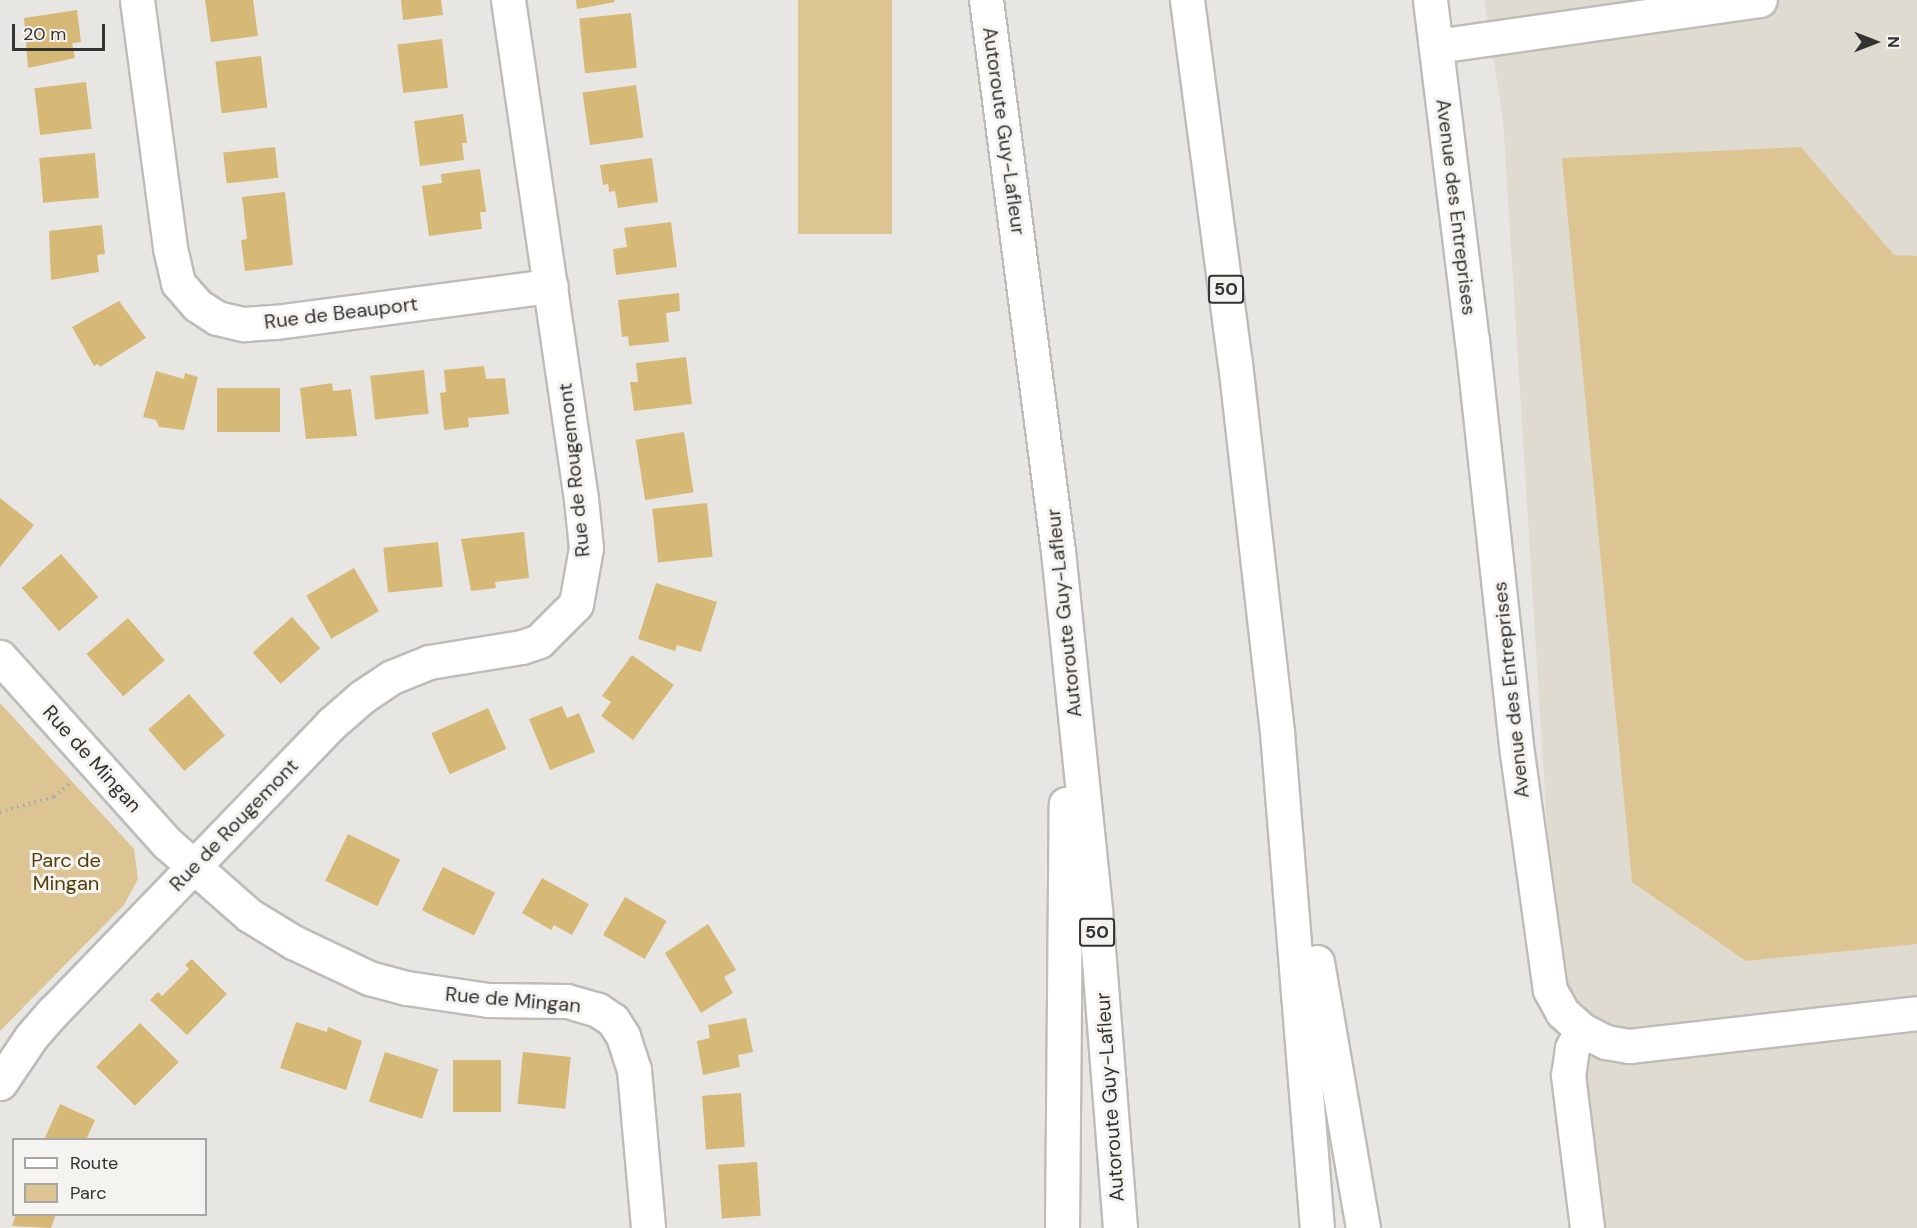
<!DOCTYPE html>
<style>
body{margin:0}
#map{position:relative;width:1917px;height:1228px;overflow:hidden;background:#e8e6e3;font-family:"DM Sans",sans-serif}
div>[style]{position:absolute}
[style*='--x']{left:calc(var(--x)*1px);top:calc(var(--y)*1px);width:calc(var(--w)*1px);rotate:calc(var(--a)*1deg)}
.built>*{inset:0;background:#dfdbd0}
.green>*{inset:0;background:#dcc592;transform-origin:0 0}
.building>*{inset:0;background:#d6b976;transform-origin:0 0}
.path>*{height:4px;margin-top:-2px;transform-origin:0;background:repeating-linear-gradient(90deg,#abaaa7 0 1.5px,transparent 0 6px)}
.roads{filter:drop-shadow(2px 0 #bdbcb9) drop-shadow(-2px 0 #bdbcb9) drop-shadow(0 2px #bdbcb9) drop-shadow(0 -2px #bdbcb9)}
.minor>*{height:33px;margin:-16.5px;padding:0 16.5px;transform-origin:16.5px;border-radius:16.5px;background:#fff}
.highway>*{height:33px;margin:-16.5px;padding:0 16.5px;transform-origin:16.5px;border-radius:16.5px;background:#fff}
span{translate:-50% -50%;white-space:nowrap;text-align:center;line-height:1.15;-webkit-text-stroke:6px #f5f3f0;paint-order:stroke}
.shield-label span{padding:2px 4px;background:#f5f3f0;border:2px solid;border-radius:4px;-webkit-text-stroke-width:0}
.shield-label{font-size:18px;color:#333331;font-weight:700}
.street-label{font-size:20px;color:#333331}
.park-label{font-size:20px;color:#533f08}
.legend{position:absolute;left:12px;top:1138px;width:195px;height:78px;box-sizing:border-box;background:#f5f3f0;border:2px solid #a7a6a4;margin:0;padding:8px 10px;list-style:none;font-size:18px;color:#333331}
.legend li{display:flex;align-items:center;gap:12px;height:30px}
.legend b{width:30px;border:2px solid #a7a6a4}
.north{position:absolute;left:1845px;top:12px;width:60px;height:60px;-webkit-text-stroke:4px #f5f3f0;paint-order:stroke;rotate:90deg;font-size:16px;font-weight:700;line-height:24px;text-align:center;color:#333331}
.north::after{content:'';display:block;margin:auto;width:21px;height:27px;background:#333331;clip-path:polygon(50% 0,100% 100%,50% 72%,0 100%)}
.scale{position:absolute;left:12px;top:24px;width:93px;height:27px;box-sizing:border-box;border:3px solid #333331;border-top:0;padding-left:8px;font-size:18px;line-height:21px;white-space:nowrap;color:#333331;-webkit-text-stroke:4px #f5f3f0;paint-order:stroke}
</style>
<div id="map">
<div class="built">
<i style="clip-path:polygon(1484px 0,1917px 0,1917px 1228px,1572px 1228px,1503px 120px)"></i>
</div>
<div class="green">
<i style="left:798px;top:0;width:94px;height:234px"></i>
<i style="clip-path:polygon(1801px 147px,1894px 255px,1917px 256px,1917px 944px,1746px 961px,1632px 882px,1562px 158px)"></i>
<i style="clip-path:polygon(0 703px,134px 849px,138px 879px,124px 905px,0 1031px)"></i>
</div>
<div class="building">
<i style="clip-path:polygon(205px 0,253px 0,258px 36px,211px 42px)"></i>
<i style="clip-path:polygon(401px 0,441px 0,443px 15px,403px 20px)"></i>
<i style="clip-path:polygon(576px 0,614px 0,615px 2px,577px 9px)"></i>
<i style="clip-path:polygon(77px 10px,81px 42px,72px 43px,75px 58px,28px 68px,24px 18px)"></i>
<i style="left:631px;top:13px;width:55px;height:52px;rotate:84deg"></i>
<i style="left:442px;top:39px;width:49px;height:45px;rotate:83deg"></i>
<i style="left:261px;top:56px;width:52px;height:46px;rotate:83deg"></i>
<i style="left:86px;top:82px;width:47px;height:52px;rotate:83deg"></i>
<i style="left:636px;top:85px;width:53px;height:54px;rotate:82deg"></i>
<i style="clip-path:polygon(463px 114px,467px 143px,462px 143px,464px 160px,420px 166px,414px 121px)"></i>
<i style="left:275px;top:147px;width:31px;height:52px;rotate:84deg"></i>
<i style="left:95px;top:153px;width:45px;height:56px;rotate:85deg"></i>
<i style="clip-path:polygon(652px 158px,658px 202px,618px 208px,615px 191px,609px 192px,608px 184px,603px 185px,600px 165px)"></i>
<i style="clip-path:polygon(480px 169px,486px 212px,480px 212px,482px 229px,429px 236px,422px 186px,442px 183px,441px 174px)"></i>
<i style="clip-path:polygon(285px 192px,293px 265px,245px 271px,241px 240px,247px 239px,242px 197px)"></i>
<i style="clip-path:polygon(671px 222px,677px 267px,616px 275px,613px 249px,627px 247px,624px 228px)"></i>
<i style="clip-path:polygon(102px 225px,105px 254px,97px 255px,99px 272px,51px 280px,49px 231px)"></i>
<i style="clip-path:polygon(679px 293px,680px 311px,666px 313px,669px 342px,629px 346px,628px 336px,622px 337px,618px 300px)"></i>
<i style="clip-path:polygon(119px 301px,146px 338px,100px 367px,98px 364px,94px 366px,72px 327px)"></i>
<i style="clip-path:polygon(686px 357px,692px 404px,634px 411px,630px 382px,638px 382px,636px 363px)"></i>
<i style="clip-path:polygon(484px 366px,486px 379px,505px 378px,509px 414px,468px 418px,469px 427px,444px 430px,440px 393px,446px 392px,444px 370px)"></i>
<i style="left:424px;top:370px;width:44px;height:54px;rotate:84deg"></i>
<i style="clip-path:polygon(156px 371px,184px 379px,185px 373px,198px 377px,184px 430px,159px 427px,156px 420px,143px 417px)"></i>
<i style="clip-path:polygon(332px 383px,333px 391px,351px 389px,357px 436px,306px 439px,300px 388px)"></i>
<i style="left:217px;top:388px;width:63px;height:44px"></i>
<i style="left:684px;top:432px;width:61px;height:49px;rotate:81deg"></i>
<i style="clip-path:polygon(0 498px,34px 525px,0 567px)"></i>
<i style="left:707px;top:503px;width:54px;height:55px;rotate:84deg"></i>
<i style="clip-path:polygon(524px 532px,529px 578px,495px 582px,496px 588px,471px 591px,461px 539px)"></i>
<i style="left:438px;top:542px;width:45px;height:55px;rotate:84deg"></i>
<i style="left:61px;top:554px;width:57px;height:52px;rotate:49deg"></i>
<i style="left:354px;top:568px;width:50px;height:55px;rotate:60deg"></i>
<i style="clip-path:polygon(656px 583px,717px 602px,701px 652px,677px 645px,675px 651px,638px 639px)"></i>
<i style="left:292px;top:617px;width:42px;height:53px;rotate:48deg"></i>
<i style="left:128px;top:618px;width:56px;height:55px;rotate:49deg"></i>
<i style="clip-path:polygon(632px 655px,674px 685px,633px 740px,601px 716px,611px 702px,602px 696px)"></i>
<i style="left:189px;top:694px;width:55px;height:54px;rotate:49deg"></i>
<i style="clip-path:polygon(562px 706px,567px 718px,579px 713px,595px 752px,550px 770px,529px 719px)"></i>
<i style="left:488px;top:708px;width:45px;height:62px;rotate:66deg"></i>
<i style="left:348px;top:834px;width:58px;height:52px;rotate:26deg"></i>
<i style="left:443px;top:867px;width:58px;height:48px;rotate:26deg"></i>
<i style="clip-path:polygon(542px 878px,589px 904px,572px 935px,554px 925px,551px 930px,522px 913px)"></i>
<i style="left:625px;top:897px;width:48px;height:44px;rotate:30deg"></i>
<i style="clip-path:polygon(708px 924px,736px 970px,724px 977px,733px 993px,701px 1013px,665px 953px)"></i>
<i style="clip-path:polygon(192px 959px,227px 994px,187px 1035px,150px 1000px,158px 992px,162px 996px,189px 969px,185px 965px)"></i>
<i style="clip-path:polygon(746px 1018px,753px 1052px,738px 1055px,740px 1067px,703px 1075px,697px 1041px,710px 1038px,708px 1025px)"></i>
<i style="clip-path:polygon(296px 1022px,327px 1032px,328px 1027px,362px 1041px,346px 1090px,280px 1068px)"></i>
<i style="left:140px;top:1023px;width:55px;height:62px;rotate:45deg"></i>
<i style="left:385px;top:1052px;width:56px;height:52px;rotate:18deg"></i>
<i style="left:523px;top:1052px;width:48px;height:52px;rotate:6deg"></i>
<i style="left:453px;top:1060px;width:48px;height:52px"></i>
<i style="left:741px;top:1093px;width:54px;height:39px;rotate:86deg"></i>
<i style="clip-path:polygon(60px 1104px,95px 1120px,86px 1140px,44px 1140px)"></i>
<i style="left:757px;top:1162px;width:54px;height:39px;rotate:86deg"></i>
<i style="clip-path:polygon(16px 1214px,56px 1214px,51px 1228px,12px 1226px)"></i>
</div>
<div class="path">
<i style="--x:0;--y:812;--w:56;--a:-15.5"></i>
<i style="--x:54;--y:797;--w:23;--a:-41"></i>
</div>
<div class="roads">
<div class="minor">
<i style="--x:137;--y:0;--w:250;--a:82.4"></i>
<i style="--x:170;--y:248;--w:36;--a:77"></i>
<i style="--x:178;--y:283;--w:29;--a:49"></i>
<i style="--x:197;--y:305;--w:24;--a:33"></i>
<i style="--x:217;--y:318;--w:28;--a:13"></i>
<i style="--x:244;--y:324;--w:32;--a:-4"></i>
<i style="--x:276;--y:322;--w:277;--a:-7.5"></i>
<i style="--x:1430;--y:0;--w:343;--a:83"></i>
<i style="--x:1472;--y:340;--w:415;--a:83.8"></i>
<i style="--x:1517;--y:753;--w:239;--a:82.1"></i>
<i style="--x:1550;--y:990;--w:25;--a:61"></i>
<i style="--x:1562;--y:1012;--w:27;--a:42"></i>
<i style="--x:1582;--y:1030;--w:27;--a:27"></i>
<i style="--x:1606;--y:1042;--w:23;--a:10"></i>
<i style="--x:1629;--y:1046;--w:290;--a:-6.5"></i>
<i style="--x:1436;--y:46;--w:327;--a:-8.1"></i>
<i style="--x:0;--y:657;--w:250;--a:48.1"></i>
<i style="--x:167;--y:843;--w:109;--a:41.3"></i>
<i style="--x:249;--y:915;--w:52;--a:31.5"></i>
<i style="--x:293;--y:942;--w:84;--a:25.3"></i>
<i style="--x:369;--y:978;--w:39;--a:15"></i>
<i style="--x:407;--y:988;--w:82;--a:8.4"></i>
<i style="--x:488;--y:1000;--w:79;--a:0.7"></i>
<i style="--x:567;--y:1001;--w:32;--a:16"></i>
<i style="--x:598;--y:1010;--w:18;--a:34"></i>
<i style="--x:613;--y:1020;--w:19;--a:58"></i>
<i style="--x:623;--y:1036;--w:36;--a:72"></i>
<i style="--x:634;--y:1070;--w:159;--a:84.9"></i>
<i style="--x:1582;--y:1030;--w:21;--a:119"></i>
<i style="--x:1572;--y:1048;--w:27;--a:98"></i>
<i style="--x:1568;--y:1075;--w:154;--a:82.9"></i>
<i style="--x:0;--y:1083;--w:55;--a:-56"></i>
<i style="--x:31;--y:1037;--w:35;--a:-49"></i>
<i style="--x:54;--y:1011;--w:399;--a:-46"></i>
<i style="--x:331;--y:724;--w:41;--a:-41.1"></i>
<i style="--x:362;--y:697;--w:36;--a:-34"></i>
<i style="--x:392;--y:677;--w:40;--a:-22"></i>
<i style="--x:429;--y:662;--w:94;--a:-9.2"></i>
<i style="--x:522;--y:647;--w:18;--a:-19"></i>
<i style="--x:539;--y:641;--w:52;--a:-45"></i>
<i style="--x:576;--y:604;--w:57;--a:-79.9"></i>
<i style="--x:586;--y:548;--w:49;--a:-95.8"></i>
<i style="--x:581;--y:499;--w:504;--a:-98.32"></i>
</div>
<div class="highway">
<i style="--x:986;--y:0;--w:556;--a:82.56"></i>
<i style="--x:1058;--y:551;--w:361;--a:84.1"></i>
<i style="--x:1095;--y:910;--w:319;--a:85.5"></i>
<i style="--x:1187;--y:0;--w:366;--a:82.5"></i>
<i style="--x:1235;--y:363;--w:371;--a:83.5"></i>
<i style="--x:1277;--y:732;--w:498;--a:85.4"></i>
<i style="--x:1317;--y:962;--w:270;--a:80.2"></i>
<i style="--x:1062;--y:1228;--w:424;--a:-89.5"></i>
</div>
</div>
<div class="shield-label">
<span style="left:1226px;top:289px">50</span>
<span style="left:1097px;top:932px">50</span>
</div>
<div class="street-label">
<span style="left:1004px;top:131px;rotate:82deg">Autoroute Guy-Lafleur</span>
<span style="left:1456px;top:207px;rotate:83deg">Avenue des Entreprises</span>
<span style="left:341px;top:313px;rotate:-7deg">Rue de Beauport</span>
<span style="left:574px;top:470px;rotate:-96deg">Rue de Rougemont</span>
<span style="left:1064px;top:613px;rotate:-96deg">Autoroute Guy-Lafleur</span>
<span style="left:1511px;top:690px;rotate:-96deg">Avenue des Entreprises</span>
<span style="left:92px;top:759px;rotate:48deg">Rue de Mingan</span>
<span style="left:234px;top:825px;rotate:-46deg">Rue de Rougemont</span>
<span style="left:513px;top:1000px;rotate:5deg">Rue de Mingan</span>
<span style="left:1110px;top:1097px;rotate:-94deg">Autoroute Guy-Lafleur</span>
</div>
<div class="park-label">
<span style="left:66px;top:872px">Parc de<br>Mingan</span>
</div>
<ul class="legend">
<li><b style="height:8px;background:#fff"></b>Route</li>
<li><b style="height:16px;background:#dcc592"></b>Parc</li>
</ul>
<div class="north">N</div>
<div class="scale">20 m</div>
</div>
